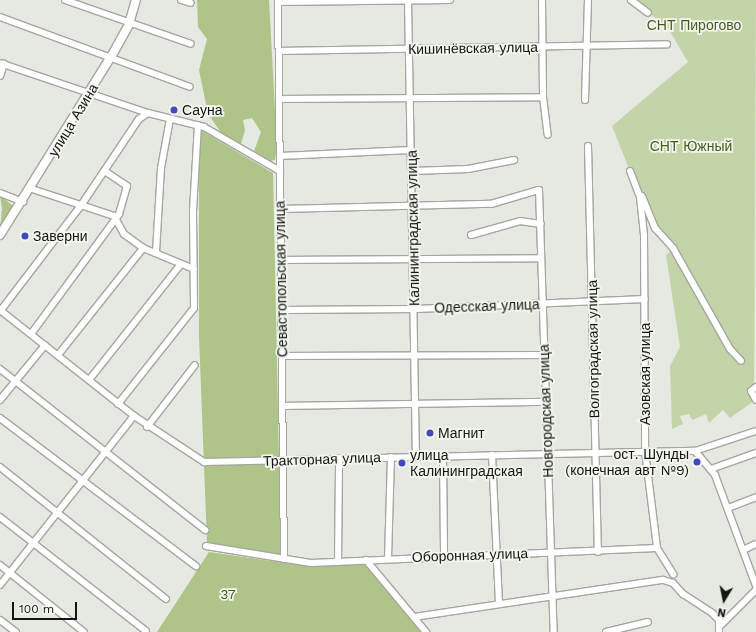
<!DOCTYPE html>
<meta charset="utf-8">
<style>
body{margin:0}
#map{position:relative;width:756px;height:632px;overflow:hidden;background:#e6e9e2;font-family:"Work Sans",sans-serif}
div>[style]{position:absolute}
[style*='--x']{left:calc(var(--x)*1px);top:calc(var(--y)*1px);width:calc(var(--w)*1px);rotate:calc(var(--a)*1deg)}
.green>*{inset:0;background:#c3d5a8}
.forest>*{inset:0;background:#aec489}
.roads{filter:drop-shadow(1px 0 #a4a7a0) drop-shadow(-1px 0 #a4a7a0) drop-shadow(0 1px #a4a7a0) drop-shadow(0 -1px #a4a7a0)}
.minor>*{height:6px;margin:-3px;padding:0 3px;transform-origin:3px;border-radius:3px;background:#fff}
.major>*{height:8px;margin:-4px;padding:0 4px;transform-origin:4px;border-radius:4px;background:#fff}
.dots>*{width:11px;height:11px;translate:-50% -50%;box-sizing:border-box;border:2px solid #f3f6ef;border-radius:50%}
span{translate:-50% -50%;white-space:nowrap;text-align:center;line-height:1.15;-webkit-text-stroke:3.5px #f3f6ef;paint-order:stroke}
.park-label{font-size:14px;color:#475b1c}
.street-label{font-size:14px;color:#141512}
.poi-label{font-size:14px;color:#141512}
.left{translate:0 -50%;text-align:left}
.right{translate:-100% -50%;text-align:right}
.north{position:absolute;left:704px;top:580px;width:40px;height:40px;-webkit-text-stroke:3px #f3f6ef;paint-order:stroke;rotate:190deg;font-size:11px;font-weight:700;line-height:16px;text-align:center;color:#141512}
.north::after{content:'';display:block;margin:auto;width:14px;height:18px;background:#141512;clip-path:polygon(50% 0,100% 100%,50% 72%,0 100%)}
.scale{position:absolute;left:12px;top:602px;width:65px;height:18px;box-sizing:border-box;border:2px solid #141512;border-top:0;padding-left:5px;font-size:12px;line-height:14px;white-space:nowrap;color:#141512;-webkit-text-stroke:3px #f3f6ef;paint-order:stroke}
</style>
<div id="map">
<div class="green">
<i style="clip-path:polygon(633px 0,756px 0,754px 401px,730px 418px,723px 410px,709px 423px,706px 414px,692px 420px,689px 414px,680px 416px,683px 424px,672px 429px,670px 366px,680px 347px,666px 255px,672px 250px,650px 222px,612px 126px,688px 62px,668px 28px)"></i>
</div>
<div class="forest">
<i style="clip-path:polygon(197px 0,269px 0,277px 147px,275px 160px,270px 161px,253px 154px,261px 132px,252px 118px,243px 120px,245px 130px,241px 144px,222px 134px,208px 114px,199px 70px,207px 39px,198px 27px)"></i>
<i style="clip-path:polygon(199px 129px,273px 173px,281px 555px,207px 543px,199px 336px)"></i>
<i style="clip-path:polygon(0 195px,13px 206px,0 228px,2px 209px)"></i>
<i style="clip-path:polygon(209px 552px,292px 564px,368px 564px,422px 632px,157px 632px)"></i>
</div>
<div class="roads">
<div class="minor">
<i style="--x:65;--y:0;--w:133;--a:19.2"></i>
<i style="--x:181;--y:0;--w:10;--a:17"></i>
<i style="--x:278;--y:0;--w:559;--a:89.39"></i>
<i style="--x:408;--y:0;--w:456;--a:89"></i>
<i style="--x:542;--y:0;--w:97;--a:89.4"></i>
<i style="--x:543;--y:97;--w:38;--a:83"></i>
<i style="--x:631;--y:0;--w:21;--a:37"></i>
<i style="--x:278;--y:2;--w:172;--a:-0.7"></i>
<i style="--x:0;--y:17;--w:202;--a:20.2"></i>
<i style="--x:279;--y:51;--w:388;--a:-1"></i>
<i style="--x:0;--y:63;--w:156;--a:18.7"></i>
<i style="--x:148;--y:113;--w:58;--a:14"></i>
<i style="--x:204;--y:127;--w:88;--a:30.1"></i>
<i style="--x:0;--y:76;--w:13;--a:-72"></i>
<i style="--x:279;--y:99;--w:264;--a:-0.4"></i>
<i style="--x:585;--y:100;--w:100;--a:-88.3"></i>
<i style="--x:588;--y:146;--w:406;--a:88.6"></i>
<i style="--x:280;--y:156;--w:131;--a:-2.6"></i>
<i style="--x:413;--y:171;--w:55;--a:-2.1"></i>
<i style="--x:468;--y:169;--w:47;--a:-11.1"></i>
<i style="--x:630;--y:171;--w:28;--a:69"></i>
<i style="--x:640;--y:197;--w:38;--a:84"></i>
<i style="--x:644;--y:235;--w:216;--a:89.7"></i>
<i style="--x:645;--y:451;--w:98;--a:82.9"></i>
<i style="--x:657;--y:548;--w:31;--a:58"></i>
<i style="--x:32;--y:189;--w:86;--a:18.2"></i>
<i style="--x:114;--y:216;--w:21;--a:61"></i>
<i style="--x:124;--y:234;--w:24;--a:36"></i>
<i style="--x:143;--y:248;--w:55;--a:22.4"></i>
<i style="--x:0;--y:193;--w:25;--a:21"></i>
<i style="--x:642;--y:196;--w:35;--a:68"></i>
<i style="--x:655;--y:228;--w:27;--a:48"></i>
<i style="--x:673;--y:248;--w:116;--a:60.6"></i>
<i style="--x:730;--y:349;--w:16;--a:47"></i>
<i style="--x:281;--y:209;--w:210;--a:-1.4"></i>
<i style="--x:491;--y:204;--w:50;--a:-16.3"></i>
<i style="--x:539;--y:190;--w:442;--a:88.1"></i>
<i style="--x:471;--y:235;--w:51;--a:-15.9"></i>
<i style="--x:520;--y:221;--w:21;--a:8"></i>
<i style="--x:156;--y:252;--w:84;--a:-86.6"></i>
<i style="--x:161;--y:168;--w:50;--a:-79.6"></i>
<i style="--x:281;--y:260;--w:260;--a:-0.4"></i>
<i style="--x:0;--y:310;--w:171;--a:38.3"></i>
<i style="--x:134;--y:416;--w:84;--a:33.3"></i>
<i style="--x:204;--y:462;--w:491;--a:-1.3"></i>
<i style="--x:695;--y:451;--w:31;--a:50"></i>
<i style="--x:715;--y:475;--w:118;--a:69.7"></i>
<i style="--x:1;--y:310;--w:133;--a:-52.6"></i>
<i style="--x:82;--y:204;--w:102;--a:-56.2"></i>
<i style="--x:139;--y:119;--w:11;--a:-34"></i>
<i style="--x:282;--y:310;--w:134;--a:-0.4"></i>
<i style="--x:416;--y:309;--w:229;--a:-2.5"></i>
<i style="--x:31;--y:334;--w:149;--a:-53.7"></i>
<i style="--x:119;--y:214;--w:29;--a:-74"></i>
<i style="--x:127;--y:186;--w:27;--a:-146"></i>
<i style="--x:58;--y:355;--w:137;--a:-51.5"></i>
<i style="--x:282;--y:356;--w:262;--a:-0.2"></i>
<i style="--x:0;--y:369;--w:261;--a:38.1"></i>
<i style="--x:89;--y:380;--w:148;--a:-51.6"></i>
<i style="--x:756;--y:387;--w:6;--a:141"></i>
<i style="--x:751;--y:391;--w:10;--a:61"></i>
<i style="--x:0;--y:400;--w:71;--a:-50.7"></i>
<i style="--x:118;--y:404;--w:122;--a:-51.6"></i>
<i style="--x:194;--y:308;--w:97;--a:-90.6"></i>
<i style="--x:193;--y:211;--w:86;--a:-86.7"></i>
<i style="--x:283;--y:406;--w:263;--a:-0.9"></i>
<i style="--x:0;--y:418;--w:246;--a:37.1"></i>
<i style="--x:147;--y:427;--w:78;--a:-52.3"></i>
<i style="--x:695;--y:451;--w:64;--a:-18.2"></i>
<i style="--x:492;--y:455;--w:149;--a:87.3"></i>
<i style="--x:443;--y:456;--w:100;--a:89.4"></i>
<i style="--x:0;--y:467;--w:212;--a:38.5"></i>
<i style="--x:711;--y:469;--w:48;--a:-19.6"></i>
<i style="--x:728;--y:508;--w:30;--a:-21"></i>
<i style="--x:0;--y:517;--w:185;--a:38"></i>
<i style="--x:206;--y:546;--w:106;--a:9.2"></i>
<i style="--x:311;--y:563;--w:346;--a:-2.5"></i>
<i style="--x:743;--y:550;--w:14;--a:-25"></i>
<i style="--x:388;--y:558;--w:101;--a:-88.3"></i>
<i style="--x:366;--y:560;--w:94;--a:50.2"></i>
<i style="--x:338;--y:562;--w:104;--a:-89.4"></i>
<i style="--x:0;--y:565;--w:107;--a:38.6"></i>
<i style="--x:0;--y:585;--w:216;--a:-51.6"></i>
<i style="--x:414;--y:617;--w:252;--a:-8.5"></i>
<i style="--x:663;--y:580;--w:10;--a:17"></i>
<i style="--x:673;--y:583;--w:15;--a:48"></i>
<i style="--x:683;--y:594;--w:35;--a:33"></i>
<i style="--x:712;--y:613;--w:10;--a:45"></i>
<i style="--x:719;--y:620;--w:12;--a:90"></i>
<i style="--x:0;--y:620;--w:20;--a:37"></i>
<i style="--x:719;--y:627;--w:52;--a:-45"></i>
<i style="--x:606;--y:632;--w:43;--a:-13.4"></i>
</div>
<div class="major">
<i style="--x:0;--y:235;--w:210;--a:-58.1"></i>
<i style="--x:111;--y:57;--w:38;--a:-61"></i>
<i style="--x:129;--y:24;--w:25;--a:-74"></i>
</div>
</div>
<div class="dots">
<i style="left:174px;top:110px;background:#4348bd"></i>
<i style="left:25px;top:236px;background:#4348bd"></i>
<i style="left:430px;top:433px;background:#4348bd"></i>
<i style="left:697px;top:462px;background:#4348bd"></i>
<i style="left:402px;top:463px;background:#4348bd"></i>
</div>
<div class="park-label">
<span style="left:694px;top:25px">СНТ Пирогово</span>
<span style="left:691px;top:146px">СНТ Южный</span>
<span style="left:228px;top:594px">37</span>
</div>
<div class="street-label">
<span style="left:473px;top:48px;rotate:-1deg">Кишинёвская улица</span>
<span style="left:73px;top:120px;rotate:-59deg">улица Азина</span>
<span style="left:413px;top:228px;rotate:-91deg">Калининградская улица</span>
<span style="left:281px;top:279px;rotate:-91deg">Севастопольская улица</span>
<span style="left:487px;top:306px;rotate:-2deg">Одесская улица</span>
<span style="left:593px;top:349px;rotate:-91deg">Волгоградская улица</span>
<span style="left:645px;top:374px;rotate:-90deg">Азовская улица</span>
<span style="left:546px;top:411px;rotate:-92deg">Новгородская улица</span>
<span style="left:322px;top:459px;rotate:-2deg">Тракторная улица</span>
<span style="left:470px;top:555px;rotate:-2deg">Оборонная улица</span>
</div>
<div class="poi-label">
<span class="left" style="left:182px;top:110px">Сауна</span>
<span class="left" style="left:33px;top:236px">Заверни</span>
<span class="left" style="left:438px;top:433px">Магнит</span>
<span class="right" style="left:689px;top:462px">ост. Шунды<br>(конечная авт №9)</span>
<span class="left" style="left:410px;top:463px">улица<br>Калининградская</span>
</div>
<div class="north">N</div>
<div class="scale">100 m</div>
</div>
